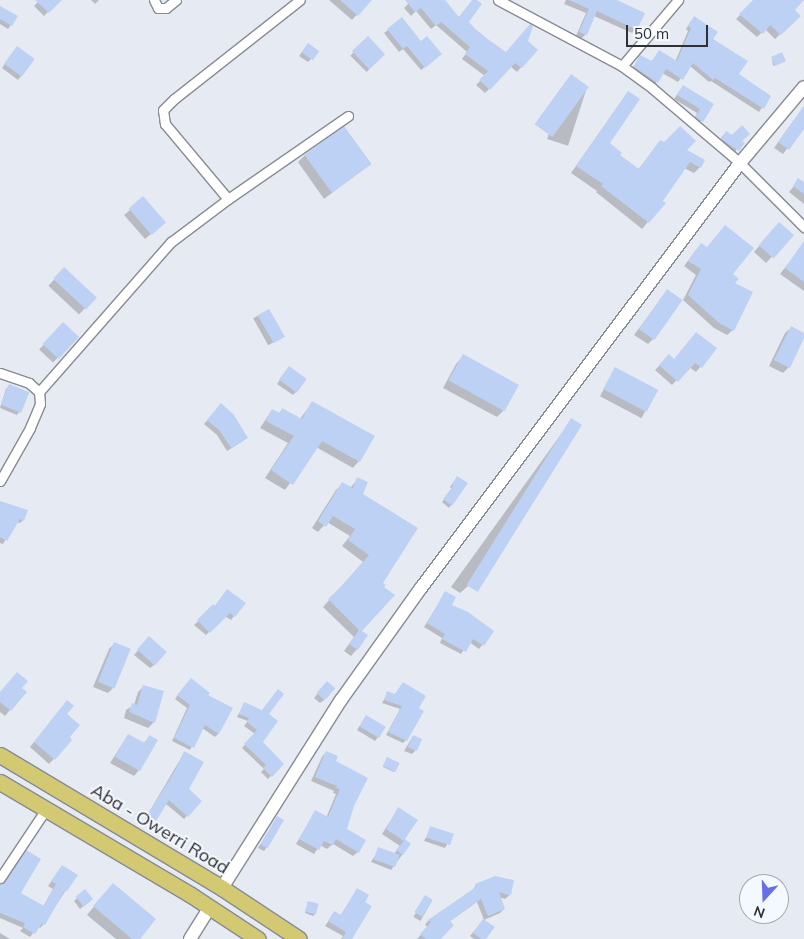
<!DOCTYPE html>
<style>
body{margin:0}
#map{position:relative;width:804px;height:939px;overflow:hidden;background:#e6ebf3;font-family:Mulish,sans-serif}
div>[style]{position:absolute}
[style*='--x']{left:calc(var(--x)*1px);top:calc(var(--y)*1px);width:calc(var(--w)*1px);rotate:calc(var(--a)*1deg)}
.shadow>*{inset:0;background:#0003;transform-origin:0 0}
.building>*{inset:0;background:#bdd1f5;transform-origin:0 0}
.roads{filter:drop-shadow(1px 0 #878b93) drop-shadow(-1px 0 #878b93) drop-shadow(0 1px #878b93) drop-shadow(0 -1px #878b93)}
.street>*{height:9px;margin:-4.5px;padding:0 4.5px;transform-origin:4.5px;border-radius:4.5px;background:#fff}
.secondary>*{height:12px;margin:-6px;padding:0 6px;transform-origin:6px;border-radius:6px;background:#fff}
.highway>*{height:15px;margin:-7.5px;padding:0 7.5px;transform-origin:7.5px;border-radius:7.5px;background:#d2c972}
span{translate:-50% -50%;white-space:nowrap;text-align:center;line-height:1.15;-webkit-text-stroke:4px #f4f8ff;paint-order:stroke}
.street-label{font-size:18px;color:#2e3033}
.north{position:absolute;left:739px;top:874px;width:50px;height:50px;box-sizing:border-box;background:#f4f8ff;border:1px solid #a5a8ad;border-radius:50%;rotate:200deg;font-size:14px;font-weight:700;line-height:20px;text-align:center;color:#2e3033}
.north::after{content:'';display:block;margin:auto;width:18px;height:22px;background:#666fe8;clip-path:polygon(50% 0,100% 100%,50% 72%,0 100%)}
.scale{position:absolute;left:626px;top:25px;width:82px;height:22px;box-sizing:border-box;border:2px solid #2e3033;border-top:0;padding-left:6px;font-size:15px;line-height:18px;white-space:nowrap;color:#2e3033;-webkit-text-stroke:4px #f4f8ff;paint-order:stroke}
</style>
<div id="map">
<div class="shadow">
<i style="clip-path:polygon(40px 0,60px 0,44px 16px,34px 6px)"></i>
<i style="clip-path:polygon(91px 0,99px 0,95px 4px)"></i>
<i style="clip-path:polygon(329px 0,370px 0,352px 20px)"></i>
<i style="clip-path:polygon(412px 0,443px 0,458px 18px,474px 0,468px 23px,505px 54px,526px 42px,536px 50px,517px 72px,511px 67px,485px 93px,476px 85px,485px 76px,462px 59px,467px 52px,436px 25px,431px 29px,416px 11px,411px 16px,404px 8px)"></i>
<i style="clip-path:polygon(566px 0,614px 0,636px 29px,632px 33px,594px 16px,586px 34px,582px 38px,576px 36px,586px 13px,564px 4px)"></i>
<i style="clip-path:polygon(756px 0,803px 0,793px 10px,799px 16px,775px 39px,765px 29px,757px 37px,736px 19px)"></i>
<i style="clip-path:polygon(0 12px,11px 25px,8px 29px,0 24px)"></i>
<i style="clip-path:polygon(402px 19px,421px 43px,437px 57px,421px 70px,403px 49px,399px 52px,384px 33px)"></i>
<i style="clip-path:polygon(691px 21px,712px 39px,737px 75px,770px 96px,759px 112px,711px 81px,709px 82px,690px 66px,678px 82px,662px 73px,654px 86px,631px 71px,640px 56px,651px 62px,659px 52px,675px 62px,688px 31px,686px 29px)"></i>
<i style="left:368px;top:38px;width:23px;height:25px;rotate:45deg"></i>
<i style="clip-path:polygon(305px 48px,311px 59px,308px 62px,299px 56px)"></i>
<i style="clip-path:polygon(14px 51px,21px 76px,18px 80px,2px 68px)"></i>
<i style="clip-path:polygon(772px 58px,783px 62px,773px 66px)"></i>
<i style="left:566px;top:81px;width:22px;height:61px;rotate:18deg"></i>
<i style="clip-path:polygon(680px 90px,712px 105px,698px 125px,693px 121px,697px 113px,674px 99px)"></i>
<i style="clip-path:polygon(628px 92px,608px 144px,619px 155px,638px 170px,660px 141px,685px 150px,700px 167px,694px 173px,684px 168px,661px 201px,664px 203px,642px 229px,596px 192px,597px 191px,571px 173px)"></i>
<i style="clip-path:polygon(804px 106px,804px 126px,783px 154px,774px 148px)"></i>
<i style="clip-path:polygon(723px 135px,740px 141px,735px 153px,719px 142px)"></i>
<i style="clip-path:polygon(305px 155px,370px 164px,324px 199px,298px 162px)"></i>
<i style="clip-path:polygon(799px 180px,804px 184px,804px 204px,789px 192px)"></i>
<i style="clip-path:polygon(130px 210px,159px 227px,145px 239px,124px 215px)"></i>
<i style="clip-path:polygon(774px 229px,792px 235px,766px 263px,754px 252px)"></i>
<i style="clip-path:polygon(800px 249px,804px 252px,804px 291px,780px 274px)"></i>
<i style="clip-path:polygon(696px 250px,732px 274px,733px 330px,727px 335px,714px 328px,683px 300px,696px 275px,684px 266px)"></i>
<i style="left:64px;top:269px;width:42px;height:23px;rotate:43deg"></i>
<i style="clip-path:polygon(667px 291px,653px 339px,648px 344px,634px 335px)"></i>
<i style="left:268px;top:310px;width:31px;height:17px;rotate:61deg"></i>
<i style="left:63px;top:324px;width:19px;height:35px;rotate:43deg"></i>
<i style="clip-path:polygon(791px 328px,804px 335px,789px 367px,783px 373px,769px 366px,785px 333px)"></i>
<i style="clip-path:polygon(715px 349px,696px 372px,689px 367px,672px 385px,655px 370px,669px 356px,674px 361px)"></i>
<i style="clip-path:polygon(463px 356px,505px 409px,497px 417px,443px 388px,456px 364px)"></i>
<i style="left:615px;top:368px;width:47px;height:32px;rotate:28deg"></i>
<i style="clip-path:polygon(286px 371px,296px 392px,293px 395px,277px 384px)"></i>
<i style="clip-path:polygon(9px 386px,20px 411px,17px 415px,0 408px,6px 389px)"></i>
<i style="clip-path:polygon(312px 403px,359px 461px,353px 468px,316px 447px,285px 490px,265px 478px,288px 443px,260px 428px,272px 410px,278px 414px,282px 410px,300px 419px)"></i>
<i style="clip-path:polygon(218px 408px,243px 441px,227px 451px,217px 435px,204px 424px)"></i>
<i style="clip-path:polygon(572px 419px,468px 586px,460px 593px,451px 587px)"></i>
<i style="clip-path:polygon(358px 479px,381px 583px,360px 631px,357px 649px,351px 656px,344px 651px,354px 637px,323px 607px,363px 562px,342px 546px,350px 536px,327px 522px,318px 532px,312px 528px,336px 490px,343px 484px,350px 488px)"></i>
<i style="clip-path:polygon(455px 480px,451px 505px,449px 508px,442px 502px,452px 489px,450px 487px)"></i>
<i style="clip-path:polygon(0 503px,23px 520px,20px 523px,16px 522px,3px 544px,0 543px)"></i>
<i style="clip-path:polygon(445px 593px,450px 606px,493px 631px,479px 649px,469px 642px,461px 654px,440px 643px,442px 638px,424px 627px)"></i>
<i style="clip-path:polygon(224px 594px,234px 616px,231px 620px,225px 616px,206px 635px,194px 625px,214px 607px)"></i>
<i style="clip-path:polygon(146px 641px,154px 665px,150px 668px,134px 655px)"></i>
<i style="clip-path:polygon(114px 644px,113px 688px,108px 693px,93px 687px,109px 649px)"></i>
<i style="clip-path:polygon(187px 683px,231px 709px,218px 734px,215px 737px,202px 728px,190px 750px,172px 741px,187px 708px,175px 699px)"></i>
<i style="clip-path:polygon(403px 683px,417px 708px,406px 740px,403px 743px,386px 735px,400px 709px,382px 703px,388px 693px,395px 695px)"></i>
<i style="clip-path:polygon(144px 686px,162px 692px,153px 723px,148px 728px,124px 718px,126px 710px,134px 705px,138px 692px)"></i>
<i style="clip-path:polygon(324px 686px,324px 700px,320px 703px,314px 698px)"></i>
<i style="clip-path:polygon(20px 688px,25px 692px,5px 716px,0 712px,0 693px)"></i>
<i style="clip-path:polygon(67px 701px,65px 715px,68px 737px,71px 740px,49px 764px,30px 747px)"></i>
<i style="clip-path:polygon(244px 704px,267px 715px,261px 742px,282px 764px,268px 779px,261px 772px,264px 769px,242px 748px,255px 734px,244px 726px,248px 721px,237px 717px)"></i>
<i style="clip-path:polygon(366px 717px,378px 737px,375px 741px,357px 730px)"></i>
<i style="clip-path:polygon(128px 735px,143px 744px,149px 737px,139px 770px,134px 776px,110px 763px)"></i>
<i style="clip-path:polygon(413px 736px,415px 751px,412px 754px,404px 751px)"></i>
<i style="clip-path:polygon(326px 752px,334px 762px,353px 806px,345px 829px,358px 852px,353px 856px,333px 844px,327px 849px,320px 845px,314px 854px,296px 844px,315px 812px,326px 818px,336px 794px,333px 793px,334px 791px,311px 781px,322px 757px)"></i>
<i style="clip-path:polygon(184px 753px,188px 789px,200px 801px,184px 819px,166px 804px,152px 824px,145px 819px)"></i>
<i style="clip-path:polygon(387px 759px,395px 771px,394px 772px,383px 767px)"></i>
<i style="clip-path:polygon(398px 809px,403px 840px,410px 844px,391px 870px,371px 862px,379px 849px,394px 854px,400px 846px,382px 834px)"></i>
<i style="clip-path:polygon(277px 818px,267px 847px,264px 851px,258px 848px)"></i>
<i style="clip-path:polygon(431px 828px,452px 835px,445px 848px,424px 841px)"></i>
<i style="clip-path:polygon(22px 855px,19px 893px,43px 907px,53px 889px,48px 886px,62px 867px,66px 890px,44px 924px,40px 928px,38px 927px,30px 937px,20px 931px,23px 928px,0 918px,0 886px,2px 886px)"></i>
<i style="clip-path:polygon(476px 885px,510px 895px,505px 899px,499px 897px,504px 909px,500px 913px,484px 920px,477px 902px,449px 922px,439px 939px,417px 939px,428px 927px,425px 925px,428px 921px,472px 891px)"></i>
<i style="clip-path:polygon(357px 890px,364px 902px,352px 939px,341px 939px,343px 936px,325px 926px,334px 913px,340px 916px)"></i>
<i style="clip-path:polygon(106px 892px,138px 939px,116px 939px,87px 915px)"></i>
<i style="left:425px;top:897px;width:8px;height:23px;rotate:30deg"></i>
<i style="clip-path:polygon(77px 898px,88px 902px,80px 909px,74px 901px)"></i>
<i style="clip-path:polygon(308px 902px,315px 914px,313px 916px,305px 913px)"></i>
<i style="clip-path:polygon(480px 924px,485px 939px,474px 939px,470px 936px)"></i>
<i style="clip-path:polygon(0 933px,10px 939px,0 939px)"></i>
</div>
<div class="building">
<i style="clip-path:polygon(35px 0,62px 0,49px 13px)"></i>
<i style="clip-path:polygon(340px 0,372px 0,358px 16px)"></i>
<i style="clip-path:polygon(405px 0,445px 0,459px 17px,472px 0,477px 0,482px 4px,469px 22px,478px 32px,506px 52px,530px 24px,533px 26px,528px 41px,538px 50px,522px 68px,515px 63px,490px 90px,479px 80px,488px 71px,465px 54px,470px 47px,441px 22px,436px 26px,421px 8px,415px 12px)"></i>
<i style="clip-path:polygon(569px 0,617px 0,645px 13px,637px 30px,597px 11px,587px 35px,579px 32px,589px 9px)"></i>
<i style="clip-path:polygon(753px 0,804px 0,795px 10px,801px 16px,781px 35px,770px 25px,763px 34px,739px 14px)"></i>
<i style="clip-path:polygon(0 6px,18px 16px,12px 26px,0 19px)"></i>
<i style="clip-path:polygon(694px 16px,718px 32px,713px 39px,748px 61px,739px 74px,771px 96px,764px 109px,715px 78px,713px 80px,693px 63px,683px 80px,666px 69px,658px 83px,634px 67px,640px 55px,652px 61px,659px 50px,677px 61px,691px 28px,688px 26px)"></i>
<i style="clip-path:polygon(402px 17px,421px 41px,427px 36px,442px 54px,425px 68px,407px 46px,403px 49px,387px 29px)"></i>
<i style="left:368px;top:36px;width:25px;height:22px;rotate:47deg"></i>
<i style="left:308px;top:43px;width:14px;height:11px;rotate:36deg"></i>
<i style="left:17px;top:46px;width:22px;height:22px;rotate:36deg"></i>
<i style="left:782px;top:52px;width:10px;height:12px;rotate:66deg"></i>
<i style="left:571px;top:74px;width:22px;height:62px;rotate:36deg"></i>
<i style="clip-path:polygon(683px 85px,714px 104px,703px 122px,695px 117px,700px 109px,677px 95px)"></i>
<i style="clip-path:polygon(628px 91px,640px 99px,610px 143px,622px 153px,620px 155px,639px 169px,660px 140px,664px 142px,680px 126px,696px 141px,687px 150px,705px 160px,701px 168px,690px 162px,663px 201px,666px 203px,649px 223px,601px 186px,603px 184px,576px 166px)"></i>
<i style="clip-path:polygon(804px 106px,804px 129px,789px 150px,778px 142px)"></i>
<i style="clip-path:polygon(742px 125px,750px 134px,742px 141px,745px 143px,739px 151px,721px 139px,726px 131px,732px 135px)"></i>
<i style="left:344px;top:126px;width:47px;height:49px;rotate:54deg"></i>
<i style="clip-path:polygon(798px 178px,804px 182px,804px 194px,793px 186px)"></i>
<i style="left:143px;top:196px;width:35px;height:19px;rotate:49deg"></i>
<i style="left:779px;top:222px;width:20px;height:31px;rotate:41deg"></i>
<i style="clip-path:polygon(725px 225px,754px 248px,733px 274px,739px 279px,735px 283px,753px 292px,734px 331px,719px 323px,688px 295px,701px 269px,688px 261px,701px 243px,707px 247px)"></i>
<i style="clip-path:polygon(804px 241px,804px 282px,785px 268px)"></i>
<i style="left:64px;top:267px;width:45px;height:16px;rotate:43deg"></i>
<i style="left:667px;top:289px;width:19px;height:49px;rotate:35deg"></i>
<i style="left:269px;top:309px;width:32px;height:13px;rotate:60deg"></i>
<i style="left:63px;top:322px;width:22px;height:30px;rotate:43deg"></i>
<i style="clip-path:polygon(791px 326px,804px 333px,804px 338px,790px 368px,774px 360px)"></i>
<i style="clip-path:polygon(696px 332px,717px 348px,702px 368px,695px 363px,678px 382px,659px 365px,669px 354px,674px 359px)"></i>
<i style="left:463px;top:354px;width:64px;height:30px;rotate:29deg"></i>
<i style="left:289px;top:366px;width:22px;height:17px;rotate:36deg"></i>
<i style="left:615px;top:367px;width:49px;height:25px;rotate:28deg"></i>
<i style="left:9px;top:384px;width:22px;height:22px;rotate:22deg"></i>
<i style="clip-path:polygon(312px 401px,375px 436px,360px 462px,322px 441px,293px 485px,271px 470px,294px 436px,266px 421px,272px 409px,280px 413px,282px 408px,302px 419px)"></i>
<i style="clip-path:polygon(221px 403px,234px 415px,248px 438px,231px 448px,220px 431px,207px 420px)"></i>
<i style="left:571px;top:418px;width:13px;height:197px;rotate:32deg"></i>
<i style="clip-path:polygon(457px 476px,468px 483px,452px 506px,443px 499px,453px 486px,452px 484px)"></i>
<i style="clip-path:polygon(357px 477px,368px 482px,363px 494px,418px 528px,383px 583px,386px 585px,384px 587px,395px 595px,362px 631px,368px 635px,358px 650px,349px 644px,359px 630px,328px 599px,342px 586px,369px 555px,348px 540px,355px 529px,333px 516px,326px 527px,318px 521px,342px 482px,353px 488px)"></i>
<i style="clip-path:polygon(0 501px,28px 510px,24px 521px,20px 519px,7px 541px,0 537px)"></i>
<i style="clip-path:polygon(227px 589px,246px 603px,235px 617px,230px 613px,210px 633px,197px 620px,213px 604px,215px 606px)"></i>
<i style="clip-path:polygon(445px 591px,456px 597px,452px 605px,468px 612px,494px 631px,484px 646px,473px 639px,466px 652px,442px 639px,445px 634px,427px 623px)"></i>
<i style="left:149px;top:636px;width:24px;height:18px;rotate:42deg"></i>
<i style="left:114px;top:642px;width:18px;height:43px;rotate:22deg"></i>
<i style="clip-path:polygon(17px 672px,28px 681px,22px 688px,27px 692px,11px 711px,0 702px,0 692px)"></i>
<i style="clip-path:polygon(191px 678px,210px 693px,208px 695px,233px 708px,219px 734px,205px 725px,194px 748px,174px 738px,190px 705px,177px 695px)"></i>
<i style="left:327px;top:681px;width:11px;height:16px;rotate:41deg"></i>
<i style="clip-path:polygon(403px 682px,426px 696px,419px 708px,424px 711px,407px 741px,388px 732px,402px 706px,384px 700px,387px 691px,395px 694px)"></i>
<i style="clip-path:polygon(143px 685px,164px 691px,155px 723px,129px 712px,132px 703px,137px 705px)"></i>
<i style="clip-path:polygon(278px 689px,284px 694px,269px 714px,278px 721px,263px 742px,284px 764px,272px 777px,263px 768px,266px 765px,244px 744px,257px 730px,247px 722px,249px 718px,239px 714px,244px 702px,262px 710px)"></i>
<i style="clip-path:polygon(67px 700px,74px 706px,67px 714px,80px 725px,70px 737px,72px 740px,55px 760px,34px 742px)"></i>
<i style="left:366px;top:715px;width:23px;height:13px;rotate:31deg"></i>
<i style="clip-path:polygon(128px 734px,145px 743px,149px 735px,158px 740px,140px 771px,115px 757px)"></i>
<i style="left:413px;top:735px;width:10px;height:13px;rotate:24deg"></i>
<i style="clip-path:polygon(184px 751px,204px 762px,189px 789px,202px 801px,188px 817px,169px 800px,156px 821px,147px 816px,176px 769px)"></i>
<i style="clip-path:polygon(326px 751px,338px 756px,336px 761px,368px 778px,354px 806px,347px 829px,366px 840px,359px 853px,336px 839px,333px 845px,324px 841px,319px 850px,299px 839px,315px 810px,328px 817px,340px 789px,336px 788px,337px 786px,315px 777px)"></i>
<i style="left:387px;top:757px;width:14px;height:10px;rotate:25deg"></i>
<i style="clip-path:polygon(398px 807px,418px 820px,405px 839px,411px 844px,403px 855px,396px 850px,404px 841px,386px 829px)"></i>
<i style="left:277px;top:816px;width:8px;height:33px;rotate:30deg"></i>
<i style="left:430px;top:826px;width:25px;height:12px;rotate:18deg"></i>
<i style="left:378px;top:847px;width:23px;height:13px;rotate:20deg"></i>
<i style="clip-path:polygon(26px 850px,41px 859px,21px 893px,44px 906px,56px 884px,51px 881px,62px 865px,78px 875px,67px 891px,65px 890px,45px 925px,42px 923px,35px 934px,23px 927px,25px 923px,0 913px,0 884px,3px 885px)"></i>
<i style="clip-path:polygon(495px 876px,514px 880px,511px 895px,499px 892px,505px 909px,488px 916px,481px 899px,450px 921px,454px 925px,441px 939px,426px 939px,420px 934px,431px 922px,428px 920px,476px 887px,475px 884px)"></i>
<i style="clip-path:polygon(113px 883px,156px 919px,140px 939px,132px 939px,93px 906px)"></i>
<i style="clip-path:polygon(357px 888px,369px 895px,365px 902px,372px 906px,352px 939px,342px 939px,346px 932px,328px 921px,334px 911px,341px 915px)"></i>
<i style="left:85px;top:889px;width:13px;height:12px;rotate:51deg"></i>
<i style="left:425px;top:895px;width:9px;height:20px;rotate:32deg"></i>
<i style="left:308px;top:901px;width:11px;height:11px;rotate:15deg"></i>
<i style="clip-path:polygon(483px 919px,495px 927px,486px 939px,481px 939px,473px 933px)"></i>
</div>
<div class="roads">
<div class="street">
<i style="--x:154;--y:0;--w:9;--a:63"></i>
<i style="--x:158;--y:8;--w:8;--a:0"></i>
<i style="--x:166;--y:8;--w:13;--a:-39"></i>
<i style="--x:498;--y:0;--w:140;--a:28"></i>
<i style="--x:622;--y:66;--w:37;--a:36"></i>
<i style="--x:652;--y:88;--w:116;--a:40.4"></i>
<i style="--x:740;--y:163;--w:91;--a:45"></i>
<i style="--x:622;--y:66;--w:87;--a:-49.7"></i>
<i style="--x:228;--y:199;--w:98;--a:-130"></i>
<i style="--x:165;--y:124;--w:14;--a:-98"></i>
<i style="--x:163;--y:110;--w:16;--a:-45"></i>
<i style="--x:174;--y:99;--w:160;--a:-38.2"></i>
<i style="--x:0;--y:373;--w:31;--a:19"></i>
<i style="--x:29;--y:383;--w:13;--a:42"></i>
<i style="--x:39;--y:392;--w:12;--a:85"></i>
<i style="--x:40;--y:404;--w:26;--a:113"></i>
<i style="--x:30;--y:428;--w:61;--a:119.5"></i>
<i style="--x:39;--y:392;--w:200;--a:-48.7"></i>
<i style="--x:171;--y:242;--w:71;--a:-37"></i>
<i style="--x:228;--y:199;--w:146;--a:-34.7"></i>
<i style="--x:0;--y:878;--w:83;--a:-56.3"></i>
</div>
<div class="secondary">
<i style="--x:222;--y:888;--w:222;--a:-57.7"></i>
<i style="--x:341;--y:700;--w:138;--a:-54.5"></i>
<i style="--x:421;--y:588;--w:531;--a:-53.11"></i>
<i style="--x:740;--y:163;--w:99;--a:-49.9"></i>
<i style="--x:190;--y:939;--w:38;--a:-58"></i>
</div>
<div class="highway">
<i style="--x:0;--y:755;--w:259;--a:30.9"></i>
<i style="--x:222;--y:888;--w:92;--a:33.5"></i>
<i style="--x:0;--y:782;--w:222;--a:30.6"></i>
<i style="--x:191;--y:895;--w:80;--a:33.3"></i>
</div>
</div>
<div class="street-label">
<span style="left:160px;top:829px;rotate:31deg">Aba - Owerri Road</span>
</div>
<div class="north">N</div>
<div class="scale">50 m</div>
</div>
